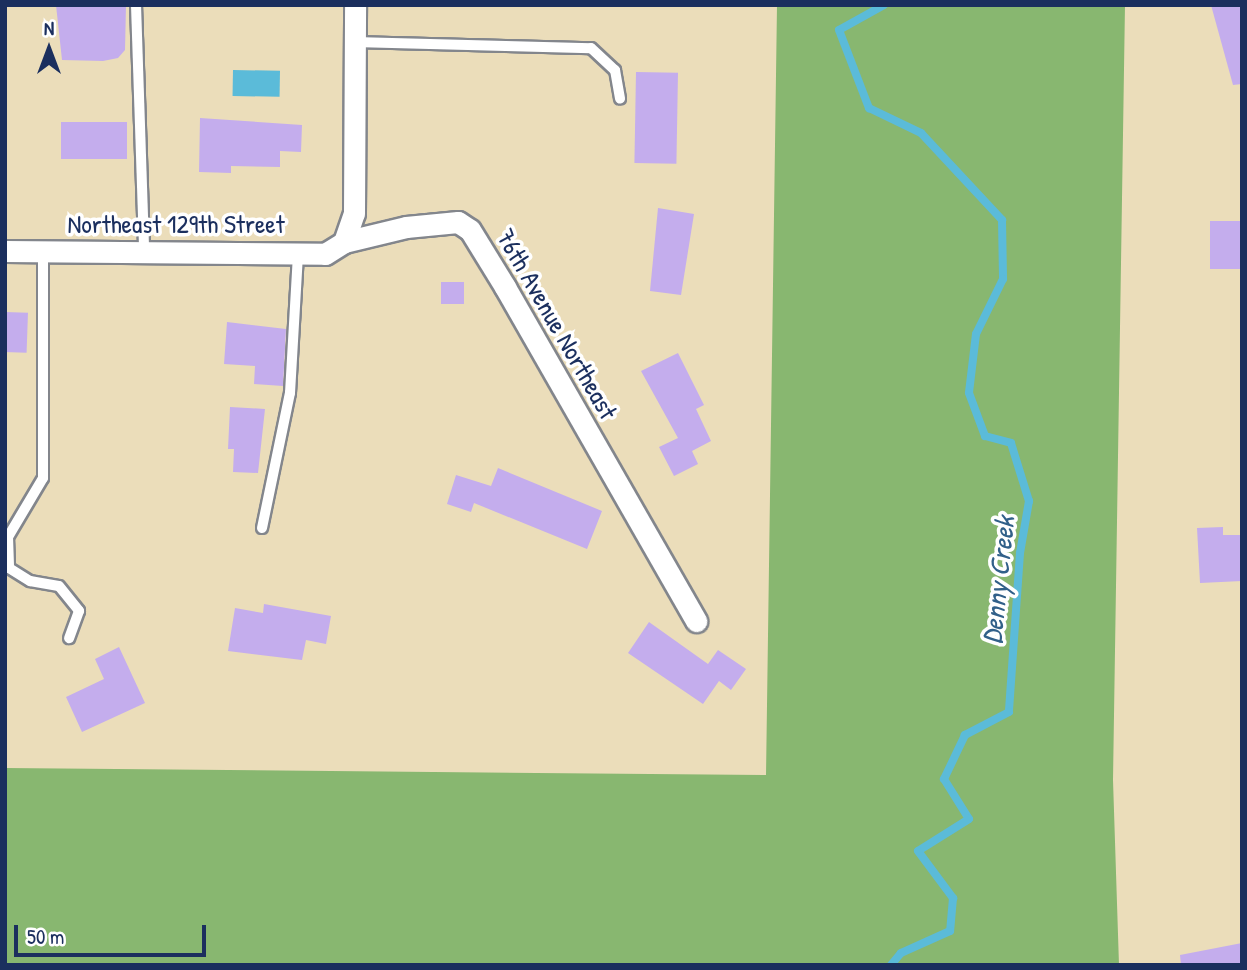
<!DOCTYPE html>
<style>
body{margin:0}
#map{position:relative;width:1247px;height:970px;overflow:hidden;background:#ebddba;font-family:"Patrick Hand",sans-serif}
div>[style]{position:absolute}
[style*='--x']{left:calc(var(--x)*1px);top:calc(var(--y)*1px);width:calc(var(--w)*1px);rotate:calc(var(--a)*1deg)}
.forest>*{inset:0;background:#88b770}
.water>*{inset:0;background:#5bbbd9;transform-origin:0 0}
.stream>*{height:8px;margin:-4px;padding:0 4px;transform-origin:4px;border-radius:4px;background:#5bbbd9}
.building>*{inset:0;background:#c4aded;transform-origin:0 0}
.roads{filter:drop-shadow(2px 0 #83868c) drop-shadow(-2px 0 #83868c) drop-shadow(0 2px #83868c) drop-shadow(0 -2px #83868c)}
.lane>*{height:10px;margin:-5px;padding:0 5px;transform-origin:5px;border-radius:5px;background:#fff}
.street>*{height:21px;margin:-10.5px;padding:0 10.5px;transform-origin:10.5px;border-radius:10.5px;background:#fff}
span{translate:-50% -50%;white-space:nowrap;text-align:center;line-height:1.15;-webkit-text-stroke:7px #fff;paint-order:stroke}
.street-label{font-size:26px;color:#1b2f5e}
.water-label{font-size:28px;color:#316089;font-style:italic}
.frame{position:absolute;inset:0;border:7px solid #1b2f5e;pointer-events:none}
.north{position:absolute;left:14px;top:14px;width:70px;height:70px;-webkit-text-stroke:5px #fff;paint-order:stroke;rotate:0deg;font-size:19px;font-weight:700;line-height:28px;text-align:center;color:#1b2f5e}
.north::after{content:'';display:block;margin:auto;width:24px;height:32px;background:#1b2f5e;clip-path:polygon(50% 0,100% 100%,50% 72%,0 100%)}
.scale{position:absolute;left:14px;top:925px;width:192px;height:32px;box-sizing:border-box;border:4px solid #1b2f5e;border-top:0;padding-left:9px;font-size:21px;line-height:24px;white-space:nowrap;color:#1b2f5e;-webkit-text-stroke:5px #fff;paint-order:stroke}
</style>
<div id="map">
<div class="forest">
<i style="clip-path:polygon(777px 5px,1125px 5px,1113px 780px,1119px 965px,5px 965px,5px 768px,766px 775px)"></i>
</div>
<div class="water">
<i style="left:233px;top:70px;width:47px;height:26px;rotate:1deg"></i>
</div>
<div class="stream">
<i style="--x:884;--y:5;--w:51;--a:150.9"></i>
<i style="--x:839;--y:30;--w:84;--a:69"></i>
<i style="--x:869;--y:108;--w:58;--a:25.7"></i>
<i style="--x:921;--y:133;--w:119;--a:47"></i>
<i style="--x:1002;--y:220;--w:59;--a:89"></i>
<i style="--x:1003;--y:279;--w:61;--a:116.1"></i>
<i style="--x:976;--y:334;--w:59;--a:96.8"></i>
<i style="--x:969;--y:393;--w:46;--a:69.6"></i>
<i style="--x:985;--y:436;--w:27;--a:15"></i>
<i style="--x:1011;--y:443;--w:61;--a:72.8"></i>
<i style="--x:1029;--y:501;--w:53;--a:99.8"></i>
<i style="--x:1020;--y:553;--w:159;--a:94"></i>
<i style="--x:1009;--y:712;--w:50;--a:152.4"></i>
<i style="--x:965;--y:735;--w:49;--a:115.5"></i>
<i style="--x:944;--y:779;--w:47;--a:58"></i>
<i style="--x:969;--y:819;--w:60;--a:147.9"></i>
<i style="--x:918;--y:851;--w:59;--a:53.3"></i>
<i style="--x:953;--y:898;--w:33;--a:95"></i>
<i style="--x:950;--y:931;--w:54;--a:155.8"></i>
<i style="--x:901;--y:953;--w:16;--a:130"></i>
</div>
<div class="building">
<i style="clip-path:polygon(56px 5px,126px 5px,125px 50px,118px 58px,103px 61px,62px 60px)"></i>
<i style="clip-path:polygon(1211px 5px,1242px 5px,1242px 84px,1233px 85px)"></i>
<i style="left:636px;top:72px;width:42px;height:91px;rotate:1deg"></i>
<i style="clip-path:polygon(200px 118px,302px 125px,301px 152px,280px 151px,280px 167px,231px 166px,231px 173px,199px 172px)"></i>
<i style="left:61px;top:122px;width:66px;height:37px"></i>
<i style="clip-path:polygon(658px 208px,694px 214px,681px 295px,650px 291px)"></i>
<i style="left:1210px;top:221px;width:32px;height:48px"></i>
<i style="left:441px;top:282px;width:23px;height:22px"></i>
<i style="left:5px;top:312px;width:23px;height:40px;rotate:2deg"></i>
<i style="clip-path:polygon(227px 322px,286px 329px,283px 386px,254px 384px,255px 366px,224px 364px)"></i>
<i style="clip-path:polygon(678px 353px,704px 405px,696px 409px,711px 441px,692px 451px,698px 464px,674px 476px,659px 447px,678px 438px,641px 371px)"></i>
<i style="clip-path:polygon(230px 407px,265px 409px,258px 473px,233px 472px,234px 449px,228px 449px)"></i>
<i style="clip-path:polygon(498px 468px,602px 511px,587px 549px,474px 503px,471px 512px,447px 504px,456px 475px,491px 486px)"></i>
<i style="clip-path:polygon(1223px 527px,1223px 535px,1242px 535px,1242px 581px,1200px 583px,1197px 528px)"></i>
<i style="clip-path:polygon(264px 604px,331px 616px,326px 644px,306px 640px,302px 660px,228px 651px,235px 608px,263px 613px)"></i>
<i style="clip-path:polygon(649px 622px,708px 664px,718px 650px,746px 669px,731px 690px,719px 681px,703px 704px,628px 653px)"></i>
<i style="clip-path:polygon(119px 647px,145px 703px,82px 732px,66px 697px,104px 679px,95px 659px)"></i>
<i style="clip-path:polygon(1242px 943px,1242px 965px,1181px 965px,1180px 955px)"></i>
</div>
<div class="roads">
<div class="lane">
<i style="--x:136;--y:5;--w:247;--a:88.1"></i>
<i style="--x:354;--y:42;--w:237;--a:1.5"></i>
<i style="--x:591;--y:48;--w:33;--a:43"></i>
<i style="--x:615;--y:70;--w:29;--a:80"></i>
<i style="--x:43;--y:251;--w:227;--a:90"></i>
<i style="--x:43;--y:478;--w:69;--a:120.7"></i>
<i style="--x:8;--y:537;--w:31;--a:88"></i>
<i style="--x:9;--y:568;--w:25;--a:32"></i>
<i style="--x:30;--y:581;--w:29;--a:10"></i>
<i style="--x:59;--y:586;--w:32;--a:51"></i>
<i style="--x:79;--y:611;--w:29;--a:110"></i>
<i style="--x:262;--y:528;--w:138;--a:-78.3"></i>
<i style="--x:290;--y:393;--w:140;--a:-86.7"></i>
</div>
<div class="street">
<i style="--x:344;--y:242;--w:31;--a:-71"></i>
<i style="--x:354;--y:213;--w:208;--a:-89.7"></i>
<i style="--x:5;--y:251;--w:320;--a:0.5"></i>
<i style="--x:325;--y:254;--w:22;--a:-32"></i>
<i style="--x:344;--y:242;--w:64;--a:-13.6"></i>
<i style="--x:406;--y:227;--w:52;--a:-5.5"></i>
<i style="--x:458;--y:222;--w:14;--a:34"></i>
<i style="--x:470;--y:230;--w:67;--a:58.4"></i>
<i style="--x:505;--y:287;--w:385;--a:60.2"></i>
</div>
</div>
<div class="street-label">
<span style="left:176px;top:224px">Northeast 129th Street</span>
<span style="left:557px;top:324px;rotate:60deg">76th Avenue Northeast</span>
</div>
<div class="water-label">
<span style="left:998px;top:580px;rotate:-84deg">Denny Creek</span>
</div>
<div class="frame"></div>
<div class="north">N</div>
<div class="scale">50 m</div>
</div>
